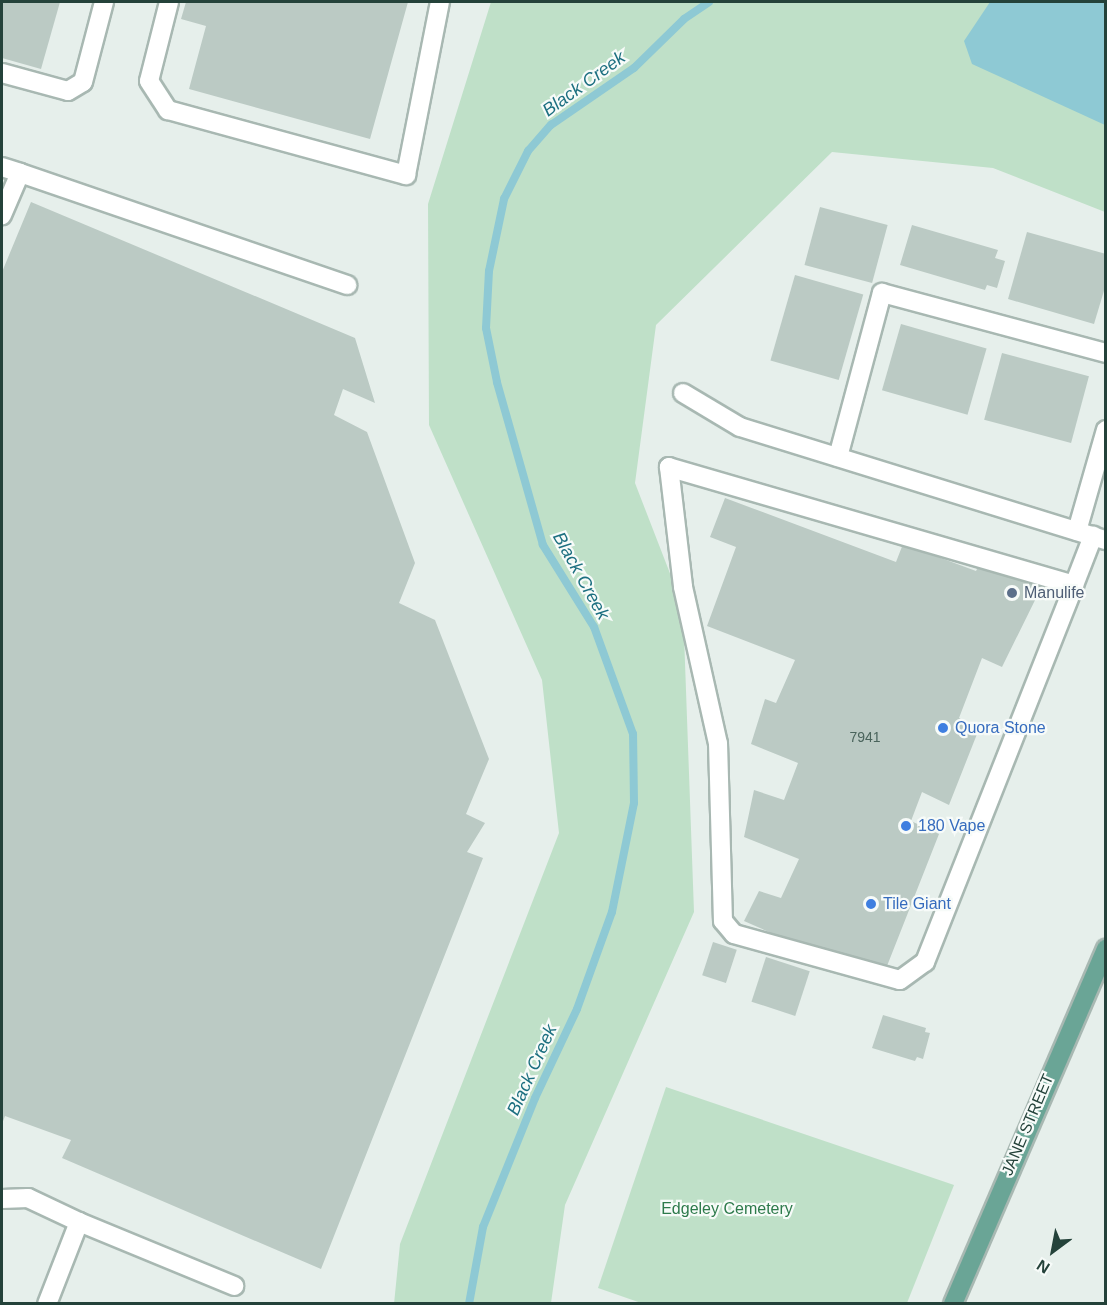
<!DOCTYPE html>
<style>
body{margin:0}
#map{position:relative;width:1107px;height:1305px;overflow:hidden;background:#e6efeb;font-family:Arial,sans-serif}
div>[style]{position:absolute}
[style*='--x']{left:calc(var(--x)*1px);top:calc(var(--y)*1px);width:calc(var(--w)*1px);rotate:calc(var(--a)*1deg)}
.green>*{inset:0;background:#bfe0c8}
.water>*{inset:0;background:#8ec9d4}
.stream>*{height:8px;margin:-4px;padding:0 4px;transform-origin:4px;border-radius:4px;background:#8ec9d4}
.building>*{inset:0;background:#bbcac4;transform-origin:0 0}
.roads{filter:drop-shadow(2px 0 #a8b8b2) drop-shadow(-2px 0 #a8b8b2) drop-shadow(0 2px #a8b8b2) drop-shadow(0 -2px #a8b8b2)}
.minor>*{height:18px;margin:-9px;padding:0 9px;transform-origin:9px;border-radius:9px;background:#fff}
.major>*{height:18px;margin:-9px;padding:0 9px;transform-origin:9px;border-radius:9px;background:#6aa596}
.dots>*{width:16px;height:16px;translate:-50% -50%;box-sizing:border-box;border:3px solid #f7fbf9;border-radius:50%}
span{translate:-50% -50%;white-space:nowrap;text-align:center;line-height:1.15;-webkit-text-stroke:4.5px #f7fbf9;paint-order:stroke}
.number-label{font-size:14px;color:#4a645c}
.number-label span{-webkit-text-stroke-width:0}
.service-label{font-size:16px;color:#4e5e75}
.left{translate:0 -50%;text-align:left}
.shop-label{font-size:16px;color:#366cbe}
.street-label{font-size:16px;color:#24423a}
.park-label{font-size:16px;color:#2d7a4b}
.water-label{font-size:18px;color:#1c6f80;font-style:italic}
.frame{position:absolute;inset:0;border:3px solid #24423a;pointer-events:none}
.north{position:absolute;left:1023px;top:1221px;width:60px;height:60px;-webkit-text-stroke:4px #f7fbf9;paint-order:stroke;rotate:212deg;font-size:16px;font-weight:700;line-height:24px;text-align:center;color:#24423a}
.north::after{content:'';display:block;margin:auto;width:21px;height:27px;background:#24423a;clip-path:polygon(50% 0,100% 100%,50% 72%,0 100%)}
</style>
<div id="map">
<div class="green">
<i style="clip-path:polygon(491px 2px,1105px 2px,1105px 212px,993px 168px,832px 152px,656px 325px,635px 483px,683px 607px,694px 912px,565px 1205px,551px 1303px,394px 1304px,400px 1244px,559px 833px,542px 680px,429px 425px,428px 204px)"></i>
<i style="clip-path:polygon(666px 1087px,954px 1185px,907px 1303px,644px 1304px,598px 1288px)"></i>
</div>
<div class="water">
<i style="clip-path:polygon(990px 2px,1105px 2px,1105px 125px,972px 64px,964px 41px)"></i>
</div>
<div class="stream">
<i style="--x:469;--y:1304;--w:78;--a:-79.7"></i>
<i style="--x:483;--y:1227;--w:139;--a:-68"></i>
<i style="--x:535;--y:1098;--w:98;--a:-64.7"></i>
<i style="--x:577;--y:1009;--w:103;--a:-70.2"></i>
<i style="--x:612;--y:912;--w:111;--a:-78.6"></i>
<i style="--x:634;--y:803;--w:69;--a:-90.8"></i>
<i style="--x:633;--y:734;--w:114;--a:-110"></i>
<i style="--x:594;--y:627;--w:97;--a:-121.9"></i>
<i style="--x:543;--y:545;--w:169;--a:-105.8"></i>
<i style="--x:497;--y:382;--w:55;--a:-101.5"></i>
<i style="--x:486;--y:328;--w:57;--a:-87"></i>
<i style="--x:489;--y:271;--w:74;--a:-78.2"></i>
<i style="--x:504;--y:199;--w:54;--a:-63.4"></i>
<i style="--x:528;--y:151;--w:35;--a:-49"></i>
<i style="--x:551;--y:125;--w:101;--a:-34.5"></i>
<i style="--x:634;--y:68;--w:70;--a:-44.4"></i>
<i style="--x:684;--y:19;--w:30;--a:-34"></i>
</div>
<div class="building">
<i style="clip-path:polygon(2px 2px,60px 2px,41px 69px,2px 58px)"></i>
<i style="clip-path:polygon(186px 2px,408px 2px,370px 139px,189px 89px,206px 26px,181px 19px)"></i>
<i style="clip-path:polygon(31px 202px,355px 338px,375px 403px,343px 389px,334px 415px,367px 432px,415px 563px,399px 603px,435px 620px,489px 759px,466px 814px,485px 823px,467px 852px,483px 858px,321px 1269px,62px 1158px,71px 1140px,5px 1116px,2px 1124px,2px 272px)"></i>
<i style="left:820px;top:207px;width:70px;height:60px;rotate:15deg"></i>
<i style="clip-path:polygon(912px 225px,998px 250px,995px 258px,1005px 261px,997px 288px,987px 285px,985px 290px,900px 265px)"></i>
<i style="clip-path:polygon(1027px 232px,1106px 254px,1106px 284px,1094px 324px,1008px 299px)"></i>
<i style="left:795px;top:275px;width:71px;height:89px;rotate:16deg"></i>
<i style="left:901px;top:324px;width:89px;height:69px;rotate:16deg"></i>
<i style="left:1002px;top:353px;width:90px;height:69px;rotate:15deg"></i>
<i style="clip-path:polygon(725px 498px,896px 562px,903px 544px,976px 571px,979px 565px,1041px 588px,1002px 667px,982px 658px,959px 718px,979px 729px,949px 805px,922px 792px,911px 821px,939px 834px,887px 966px,785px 939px,744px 921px,759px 891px,781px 898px,799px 859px,744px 837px,754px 790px,784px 800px,798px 763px,751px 744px,765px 699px,776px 703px,795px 660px,707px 626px,736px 547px,710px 537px)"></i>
<i style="left:713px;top:942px;width:25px;height:35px;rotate:18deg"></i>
<i style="left:766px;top:957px;width:46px;height:47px;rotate:18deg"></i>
<i style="clip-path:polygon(883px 1015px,926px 1028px,925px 1032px,930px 1033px,923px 1059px,917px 1057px,915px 1061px,872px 1048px)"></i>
</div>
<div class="roads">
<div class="minor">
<i style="--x:169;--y:2;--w:81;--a:104.2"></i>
<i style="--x:149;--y:81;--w:35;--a:57"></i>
<i style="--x:168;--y:110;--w:247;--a:15.3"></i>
<i style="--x:406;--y:175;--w:176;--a:-78.9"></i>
<i style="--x:2;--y:73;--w:68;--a:15.3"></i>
<i style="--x:68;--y:91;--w:17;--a:-31"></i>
<i style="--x:83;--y:82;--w:83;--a:-75.3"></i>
<i style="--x:2;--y:167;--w:19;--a:18"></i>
<i style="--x:20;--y:173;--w:46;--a:113.2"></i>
<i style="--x:20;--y:173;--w:346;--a:18.9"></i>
<i style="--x:683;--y:393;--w:66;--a:30.8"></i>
<i style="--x:740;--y:427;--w:383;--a:17.2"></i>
<i style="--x:838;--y:457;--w:170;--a:-75"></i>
<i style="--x:882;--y:293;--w:232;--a:15"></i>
<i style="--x:1077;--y:531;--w:105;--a:-74"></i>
<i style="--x:1074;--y:585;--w:422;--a:-163.8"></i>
<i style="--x:669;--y:467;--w:121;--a:83.3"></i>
<i style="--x:683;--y:587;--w:160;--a:77.4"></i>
<i style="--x:718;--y:743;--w:178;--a:88.4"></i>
<i style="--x:723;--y:921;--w:17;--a:50"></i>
<i style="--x:734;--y:934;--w:172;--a:15.5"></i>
<i style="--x:900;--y:980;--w:31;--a:-36"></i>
<i style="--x:925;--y:962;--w:405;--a:-68.4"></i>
<i style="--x:1074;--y:585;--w:53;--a:-68.8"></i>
<i style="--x:2;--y:1199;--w:26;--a:-2"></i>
<i style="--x:28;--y:1198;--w:56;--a:25.2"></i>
<i style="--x:79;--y:1222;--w:88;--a:111.3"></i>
<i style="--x:79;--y:1222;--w:168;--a:22.4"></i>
</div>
<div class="major">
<i style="--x:953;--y:1304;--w:387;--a:-66.7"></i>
</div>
</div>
<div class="dots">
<i style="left:1012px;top:593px;background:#5c6f8a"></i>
<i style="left:943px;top:728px;background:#3f7fe0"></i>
<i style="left:906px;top:826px;background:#3f7fe0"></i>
<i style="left:871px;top:904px;background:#3f7fe0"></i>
</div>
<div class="number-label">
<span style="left:865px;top:737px">7941</span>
</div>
<div class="service-label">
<span class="left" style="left:1024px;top:593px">Manulife</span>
</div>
<div class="shop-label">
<span class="left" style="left:955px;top:728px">Quora Stone</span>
<span class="left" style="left:918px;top:826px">180 Vape</span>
<span class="left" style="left:883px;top:904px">Tile Giant</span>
</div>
<div class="street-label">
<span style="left:1028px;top:1125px;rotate:-67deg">JANE STREET</span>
</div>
<div class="park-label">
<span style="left:727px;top:1209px">Edgeley Cemetery</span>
</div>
<div class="water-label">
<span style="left:584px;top:84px;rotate:-36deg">Black Creek</span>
<span style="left:581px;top:576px;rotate:61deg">Black Creek</span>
<span style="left:532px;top:1070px;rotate:-66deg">Black Creek</span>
</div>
<div class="frame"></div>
<div class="north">N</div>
</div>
